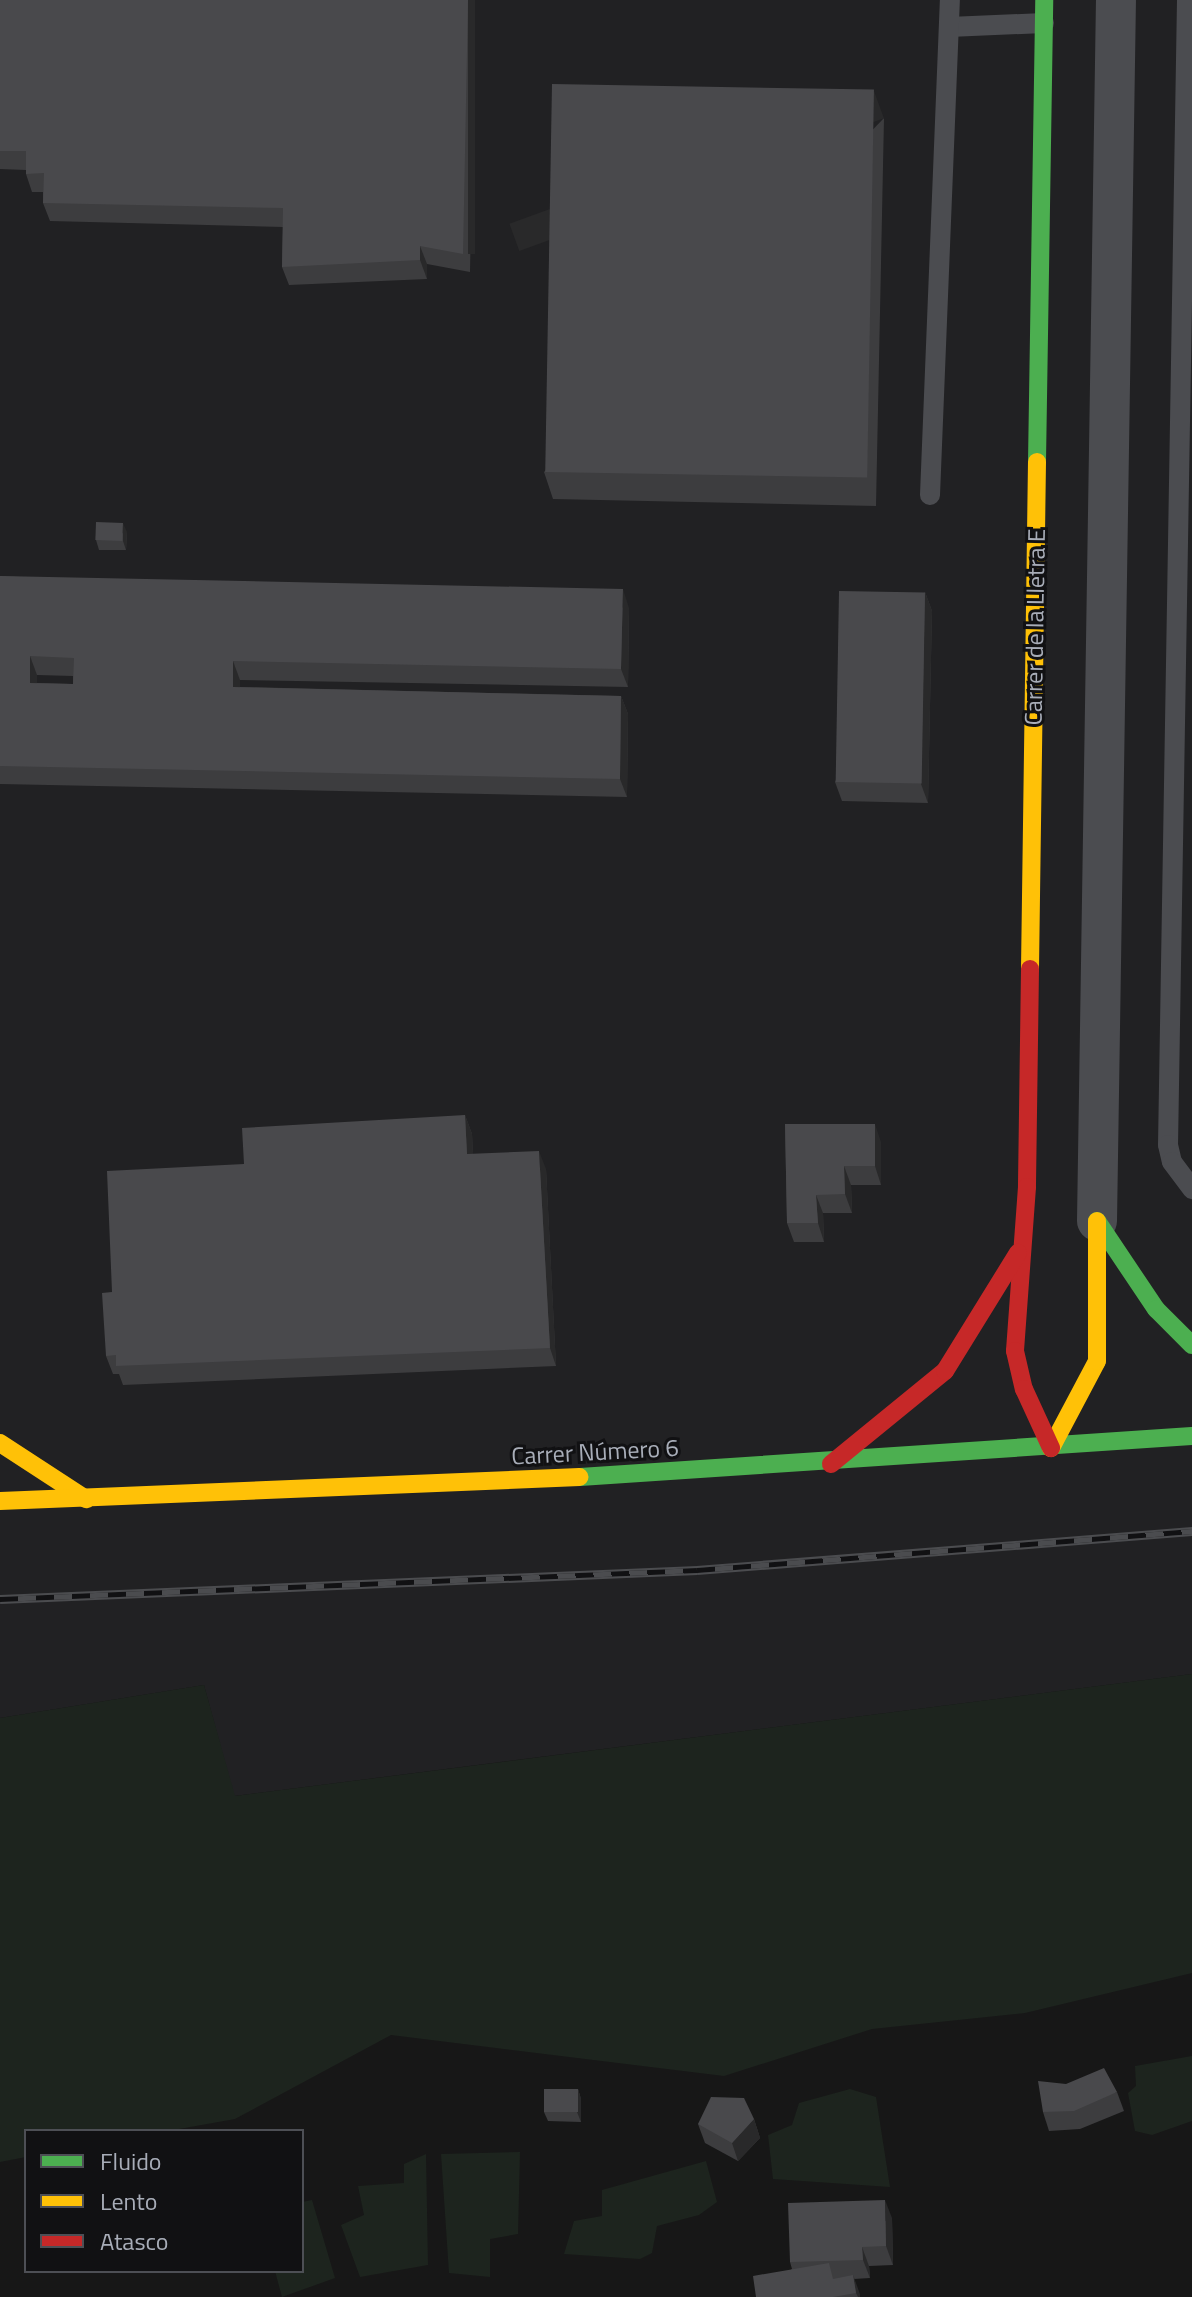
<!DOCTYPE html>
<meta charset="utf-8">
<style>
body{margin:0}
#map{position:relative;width:1192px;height:2297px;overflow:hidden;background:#171717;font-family:"Titillium Web",sans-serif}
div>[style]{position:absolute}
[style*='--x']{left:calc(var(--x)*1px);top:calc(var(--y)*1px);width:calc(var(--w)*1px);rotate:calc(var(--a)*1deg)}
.built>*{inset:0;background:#212123}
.green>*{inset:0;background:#1d241e}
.lane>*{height:20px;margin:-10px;padding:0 10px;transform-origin:10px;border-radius:10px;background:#4b4c50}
.street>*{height:40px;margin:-20px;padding:0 20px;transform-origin:20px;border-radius:20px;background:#4b4c50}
.fast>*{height:18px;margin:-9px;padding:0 9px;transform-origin:9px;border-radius:9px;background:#4caf50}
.slow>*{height:18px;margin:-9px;padding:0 9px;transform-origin:9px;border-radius:9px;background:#ffc107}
.jam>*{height:18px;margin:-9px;padding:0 9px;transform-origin:9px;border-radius:9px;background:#c62828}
.rail>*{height:9px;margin-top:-4.5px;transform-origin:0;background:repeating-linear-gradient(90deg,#111113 0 18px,#4b4c4f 0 36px);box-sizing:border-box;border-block:2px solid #4b4c4f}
.wall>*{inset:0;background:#3d3d3f}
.shaded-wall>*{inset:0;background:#29292a;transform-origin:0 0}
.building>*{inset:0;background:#49494c;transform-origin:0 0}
span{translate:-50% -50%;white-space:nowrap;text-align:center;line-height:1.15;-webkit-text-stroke:6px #111113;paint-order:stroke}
.street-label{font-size:24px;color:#a8adb8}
.legend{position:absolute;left:24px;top:2129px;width:280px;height:144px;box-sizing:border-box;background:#111113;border:2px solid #4d4f55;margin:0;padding:10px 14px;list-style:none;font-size:24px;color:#a8adb8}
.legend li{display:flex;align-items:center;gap:16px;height:40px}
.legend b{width:40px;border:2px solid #4d4f55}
</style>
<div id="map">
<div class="built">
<i style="clip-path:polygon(0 0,1192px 0,1192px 1674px,234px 1796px,204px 1685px,0 1718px)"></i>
</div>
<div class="green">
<i style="clip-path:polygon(1192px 1674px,1192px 1973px,1025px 2013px,872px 2029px,724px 2076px,391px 2035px,235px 2119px,168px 2131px,26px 2131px,26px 2157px,0 2162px,0 1718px,204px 1685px,235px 1796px)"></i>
<i style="clip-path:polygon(1192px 2056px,1192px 2121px,1152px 2135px,1135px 2131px,1128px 2093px,1136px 2086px,1135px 2066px)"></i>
<i style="clip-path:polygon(850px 2089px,876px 2097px,890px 2187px,773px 2179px,768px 2135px,792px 2125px,799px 2103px)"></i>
<i style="clip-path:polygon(520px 2152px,518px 2234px,490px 2239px,490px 2277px,449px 2273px,441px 2154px)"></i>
<i style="clip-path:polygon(426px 2154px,428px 2265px,360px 2277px,341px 2225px,364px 2215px,358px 2186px,404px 2183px,404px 2164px)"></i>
<i style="clip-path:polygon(706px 2161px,717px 2202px,699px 2215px,657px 2226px,652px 2253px,640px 2259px,564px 2254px,574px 2221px,602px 2216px,602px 2190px)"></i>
<i style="clip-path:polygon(312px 2200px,335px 2278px,282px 2297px,275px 2271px,302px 2271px,302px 2202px)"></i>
</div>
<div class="lane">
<i style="--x:1187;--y:0;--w:1145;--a:90.95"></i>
<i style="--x:1168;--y:1145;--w:17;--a:77"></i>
<i style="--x:1172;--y:1162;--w:34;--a:53"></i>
<i style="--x:949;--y:27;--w:95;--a:-2.4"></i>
<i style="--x:930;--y:495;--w:495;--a:-87.7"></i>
</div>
<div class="street">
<i style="--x:1097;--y:1221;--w:1221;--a:-89.11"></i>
</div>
<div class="fast">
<i style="--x:1037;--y:462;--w:462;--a:-89.1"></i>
<i style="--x:1097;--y:1221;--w:106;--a:56.2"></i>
<i style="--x:1156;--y:1309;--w:51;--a:45"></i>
<i style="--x:580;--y:1477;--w:613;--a:-3.83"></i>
</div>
<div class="slow">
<i style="--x:1030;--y:969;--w:507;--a:-89.21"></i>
<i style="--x:0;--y:1443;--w:103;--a:33.1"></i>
<i style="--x:1051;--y:1448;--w:98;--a:-62.1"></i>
<i style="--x:1097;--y:1361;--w:140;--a:-90"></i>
<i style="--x:0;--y:1501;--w:580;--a:-2.37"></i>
</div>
<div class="jam">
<i style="--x:1030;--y:969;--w:218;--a:90.8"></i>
<i style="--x:1027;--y:1187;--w:164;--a:94.2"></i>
<i style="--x:1015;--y:1351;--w:39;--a:77"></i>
<i style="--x:1024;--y:1389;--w:65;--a:65.4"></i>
<i style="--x:831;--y:1464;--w:147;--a:-39.2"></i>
<i style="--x:945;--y:1371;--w:139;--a:-58.3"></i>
</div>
<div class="rail">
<i style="--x:0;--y:1599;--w:698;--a:-2.38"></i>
<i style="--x:697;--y:1570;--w:497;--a:-4.5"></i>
</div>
<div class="wall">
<i style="clip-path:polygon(0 0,475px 0,470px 272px,427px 264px,427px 279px,289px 285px,282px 267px,283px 227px,50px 221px,43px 203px,43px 192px,32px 192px,26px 174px,26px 170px,0 169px)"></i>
<i style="clip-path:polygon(884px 118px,876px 506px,553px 499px,544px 472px)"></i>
<i style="clip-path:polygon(127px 532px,126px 550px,99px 550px,96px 540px)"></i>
<i style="clip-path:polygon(evenodd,0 576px,629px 608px,628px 687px,240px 680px,240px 687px,621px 696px,628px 714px,627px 797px,0 784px,0 576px,37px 675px,73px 676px,73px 684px,37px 683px,37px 675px)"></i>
<i style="clip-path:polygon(925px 592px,932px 611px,928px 803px,842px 801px,835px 782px)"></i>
<i style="clip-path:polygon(465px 1115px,472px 1134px,473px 1154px,546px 1169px,556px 1366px,123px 1385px,119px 1374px,113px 1374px,106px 1356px,244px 1164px)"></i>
<i style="clip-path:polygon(785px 1124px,881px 1142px,881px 1185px,851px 1185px,852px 1213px,823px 1213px,824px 1242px,794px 1242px,787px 1223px)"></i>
<i style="clip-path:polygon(578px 2089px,581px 2099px,581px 2122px,548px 2121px,544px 2112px)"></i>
<i style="clip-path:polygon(1117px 2092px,1124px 2111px,1080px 2129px,1049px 2131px,1043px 2112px)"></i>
<i style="clip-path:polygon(754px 2119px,760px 2138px,738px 2161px,705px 2143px,698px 2124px)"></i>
<i style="clip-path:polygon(892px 2218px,893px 2265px,869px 2266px,870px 2278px,854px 2279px,860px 2297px,756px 2297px,792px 2269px,790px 2262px)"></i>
</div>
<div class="shaded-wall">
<i style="left:468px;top:0;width:7px;height:254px"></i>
<i style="left:874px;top:91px;width:29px;height:388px;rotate:70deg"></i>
<i style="clip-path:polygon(420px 246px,427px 264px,427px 279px,420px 260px)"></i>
<i style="clip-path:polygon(123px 523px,127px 532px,126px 550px,123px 541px)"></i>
<i style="clip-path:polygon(623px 589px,629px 608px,628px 687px,621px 669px)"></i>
<i style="clip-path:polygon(925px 592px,932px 611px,928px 803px,921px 784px)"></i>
<i style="clip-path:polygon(30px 656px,37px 675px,37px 701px,30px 683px)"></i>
<i style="clip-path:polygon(233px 661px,240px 680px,240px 706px,233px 687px)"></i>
<i style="clip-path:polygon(621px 696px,628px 714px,627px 797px,620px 779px)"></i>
<i style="clip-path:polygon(465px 1115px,472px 1134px,474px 1173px,467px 1154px)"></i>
<i style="clip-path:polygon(875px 1124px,881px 1142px,881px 1185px,875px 1166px)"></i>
<i style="clip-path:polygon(539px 1151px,546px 1169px,556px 1366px,550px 1348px)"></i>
<i style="clip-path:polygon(844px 1166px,851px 1185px,852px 1213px,845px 1194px)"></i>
<i style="clip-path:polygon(816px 1195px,823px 1213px,824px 1242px,818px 1223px)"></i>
<i style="clip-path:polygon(578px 2089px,581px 2099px,581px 2122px,577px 2112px)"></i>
<i style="clip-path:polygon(754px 2119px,760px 2138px,738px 2161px,732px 2143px)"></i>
<i style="clip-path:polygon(885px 2200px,892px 2218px,893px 2265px,886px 2246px)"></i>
<i style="clip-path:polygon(862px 2247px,869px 2266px,870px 2278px,863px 2260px)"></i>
<i style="clip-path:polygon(853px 2275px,860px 2294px,860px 2297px,858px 2297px,856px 2293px)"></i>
</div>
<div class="building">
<i style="clip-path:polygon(0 0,468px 0,463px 254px,420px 246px,420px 260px,282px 267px,283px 208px,43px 203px,44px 173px,26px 174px,26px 151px,0 151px)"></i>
<i style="left:552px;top:84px;width:322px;height:388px;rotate:1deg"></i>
<i style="left:96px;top:522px;width:27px;height:18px;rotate:2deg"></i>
<i style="clip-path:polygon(evenodd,0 576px,623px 589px,621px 669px,233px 661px,233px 687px,621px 696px,620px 779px,0 766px,0 576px,30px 656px,74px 658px,73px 684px,30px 683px,30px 656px)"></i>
<i style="left:839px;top:591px;width:86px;height:191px;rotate:1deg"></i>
<i style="clip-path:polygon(465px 1115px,467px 1154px,539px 1151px,550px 1348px,116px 1366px,116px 1355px,106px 1356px,102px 1293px,112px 1292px,107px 1171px,244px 1164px,242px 1128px)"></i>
<i style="clip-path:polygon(785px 1124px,875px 1124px,875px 1166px,844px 1166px,845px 1194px,816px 1195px,818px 1223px,787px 1223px)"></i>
<i style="clip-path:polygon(1104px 2068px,1117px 2092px,1074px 2111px,1043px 2112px,1038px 2081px,1066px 2084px)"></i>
<i style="left:544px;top:2089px;width:34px;height:23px"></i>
<i style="clip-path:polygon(711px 2097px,744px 2098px,754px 2119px,732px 2143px,698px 2124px)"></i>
<i style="clip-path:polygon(885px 2200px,886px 2246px,862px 2247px,863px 2260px,790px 2262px,788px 2203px)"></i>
<i style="clip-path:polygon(829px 2263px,833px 2279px,853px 2275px,856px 2293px,833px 2297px,756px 2297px,753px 2276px)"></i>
</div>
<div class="street-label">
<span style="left:1035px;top:627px;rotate:-89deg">Carrer de la Lletra E</span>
<span style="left:595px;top:1452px;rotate:-3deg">Carrer Número 6</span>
</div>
<ul class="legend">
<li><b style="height:10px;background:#4caf50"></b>Fluido</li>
<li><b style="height:10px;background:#ffc107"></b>Lento</li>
<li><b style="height:10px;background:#c62828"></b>Atasco</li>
</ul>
</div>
